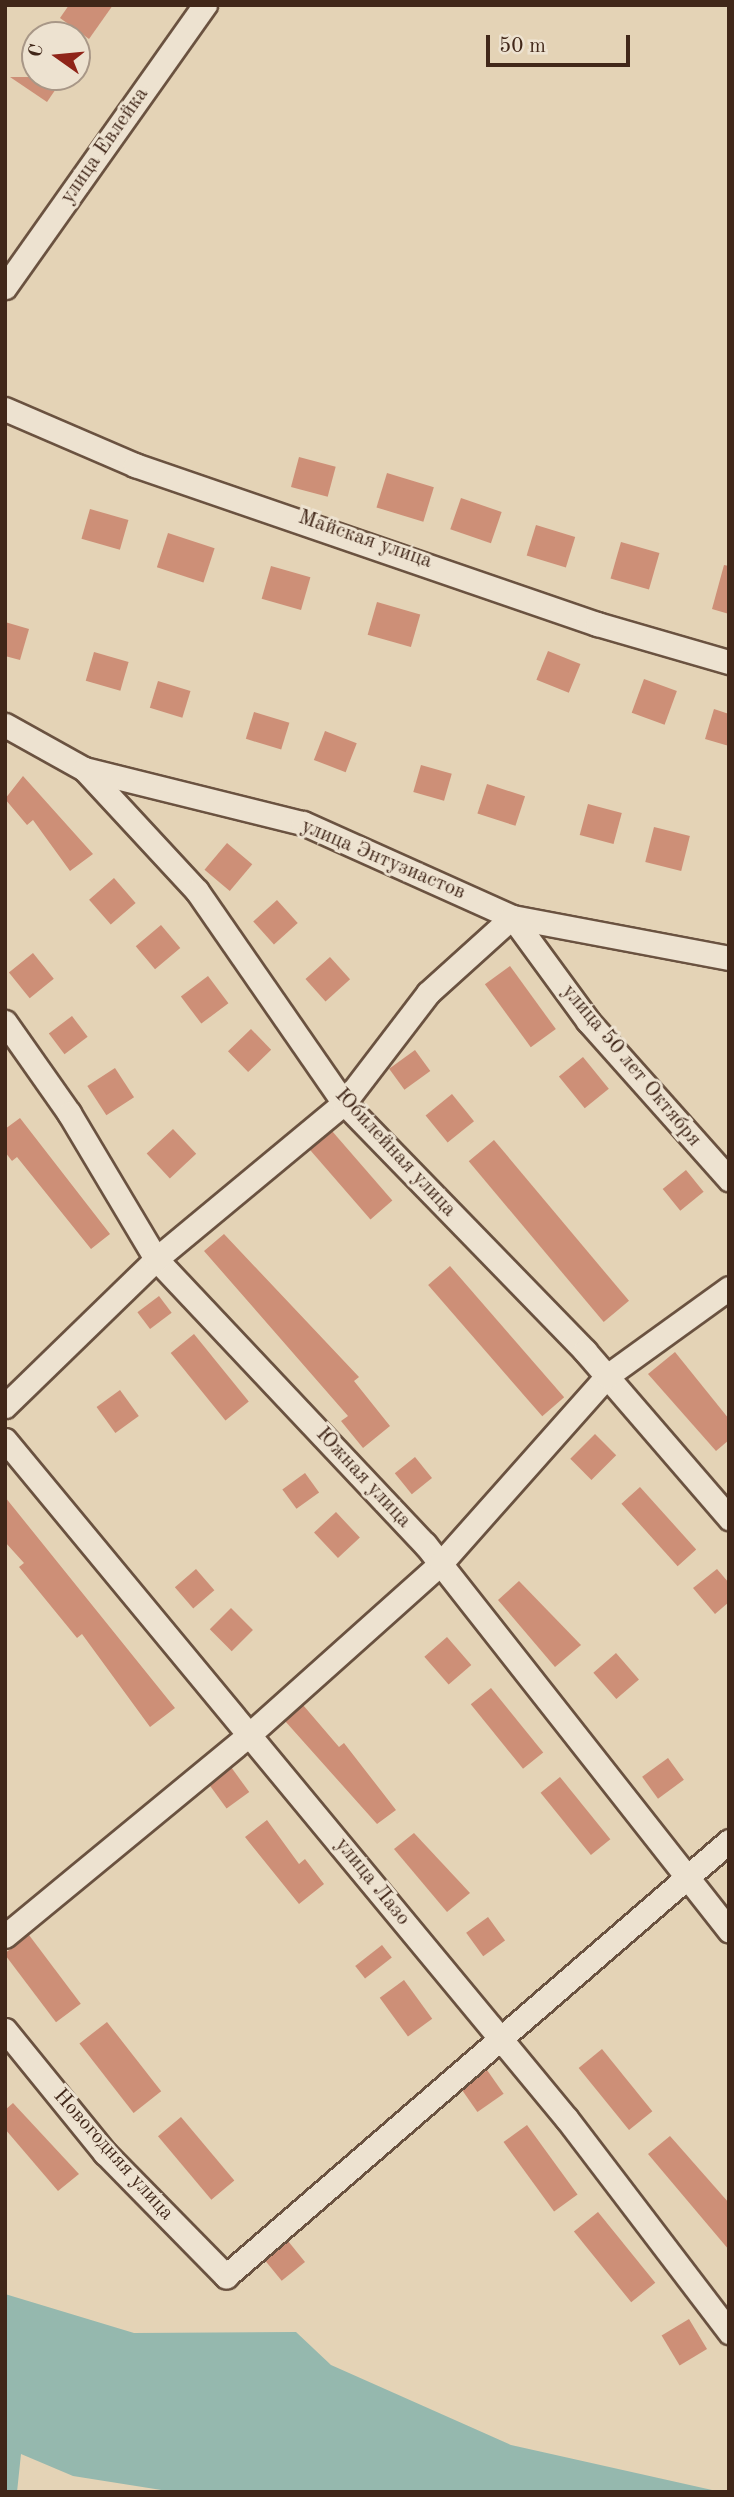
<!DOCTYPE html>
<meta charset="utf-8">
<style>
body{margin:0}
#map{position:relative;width:734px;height:2497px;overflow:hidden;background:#e4d3b6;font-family:"Old Standard TT",serif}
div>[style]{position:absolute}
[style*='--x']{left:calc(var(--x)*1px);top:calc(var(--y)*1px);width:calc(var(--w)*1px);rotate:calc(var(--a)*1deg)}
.water>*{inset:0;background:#95b8ae}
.building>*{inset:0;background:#cd8f77;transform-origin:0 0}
.roads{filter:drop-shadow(2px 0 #6a5240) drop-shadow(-2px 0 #6a5240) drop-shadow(0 2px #6a5240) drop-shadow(0 -2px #6a5240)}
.minor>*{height:23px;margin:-11.5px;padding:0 11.5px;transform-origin:11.5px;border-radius:11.5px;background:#ede2d0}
span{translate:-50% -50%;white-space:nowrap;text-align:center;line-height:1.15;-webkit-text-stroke:6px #ede2d0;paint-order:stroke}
.street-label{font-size:21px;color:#412719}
.frame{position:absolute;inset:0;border:7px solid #412719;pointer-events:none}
.north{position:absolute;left:21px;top:21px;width:70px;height:70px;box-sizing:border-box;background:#ede2d0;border:2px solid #a89787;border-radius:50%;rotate:285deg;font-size:19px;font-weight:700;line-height:28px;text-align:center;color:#412719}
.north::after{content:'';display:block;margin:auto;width:24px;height:32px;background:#8f2418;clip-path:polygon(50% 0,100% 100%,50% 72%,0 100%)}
.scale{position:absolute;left:486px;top:35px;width:144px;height:32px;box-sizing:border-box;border:4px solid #412719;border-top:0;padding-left:9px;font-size:21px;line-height:24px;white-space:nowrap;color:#412719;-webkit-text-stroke:5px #ede2d0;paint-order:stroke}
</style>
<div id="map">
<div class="water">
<i style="clip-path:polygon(5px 2294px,134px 2333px,296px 2332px,331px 2365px,511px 2445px,721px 2492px,174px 2492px,73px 2476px,21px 2454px,17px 2492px,5px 2492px)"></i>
</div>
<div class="building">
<i style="clip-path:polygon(69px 5px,113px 5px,89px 39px,60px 18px)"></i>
<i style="clip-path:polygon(10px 77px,64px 77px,47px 102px)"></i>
<i style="left:299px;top:457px;width:38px;height:31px;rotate:15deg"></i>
<i style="left:387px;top:473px;width:49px;height:36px;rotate:17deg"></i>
<i style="left:461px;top:498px;width:43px;height:33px;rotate:19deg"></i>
<i style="left:90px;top:509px;width:40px;height:31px;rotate:16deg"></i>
<i style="left:536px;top:525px;width:41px;height:32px;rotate:17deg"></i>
<i style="left:168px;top:533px;width:49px;height:36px;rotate:18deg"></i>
<i style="left:621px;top:542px;width:40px;height:38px;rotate:16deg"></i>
<i style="clip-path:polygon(724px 565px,729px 566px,729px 614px,712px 609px)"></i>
<i style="left:271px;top:566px;width:41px;height:34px;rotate:16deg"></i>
<i style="left:377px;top:602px;width:45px;height:34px;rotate:16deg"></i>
<i style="clip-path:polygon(5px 622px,29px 629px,20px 660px,5px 656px)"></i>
<i style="left:548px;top:651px;width:35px;height:31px;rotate:22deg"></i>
<i style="left:94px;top:652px;width:36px;height:30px;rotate:16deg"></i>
<i style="left:644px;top:679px;width:35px;height:36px;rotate:20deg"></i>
<i style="left:158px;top:681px;width:34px;height:28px;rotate:17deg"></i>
<i style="clip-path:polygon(714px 709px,729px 714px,729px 746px,705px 739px)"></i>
<i style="left:254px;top:712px;width:37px;height:28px;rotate:17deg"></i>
<i style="left:325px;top:731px;width:34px;height:31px;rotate:21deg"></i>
<i style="left:421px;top:765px;width:32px;height:28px;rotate:16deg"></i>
<i style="clip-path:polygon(23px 776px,93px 854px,70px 871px,33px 820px,27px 825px,5px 799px)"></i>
<i style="left:487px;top:784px;width:40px;height:31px;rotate:18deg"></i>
<i style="left:588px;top:804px;width:35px;height:32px;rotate:15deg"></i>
<i style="left:654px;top:827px;width:37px;height:36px;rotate:14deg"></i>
<i style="left:227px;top:843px;width:33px;height:35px;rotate:40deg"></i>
<i style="left:114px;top:878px;width:33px;height:33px;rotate:49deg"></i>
<i style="left:277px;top:900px;width:31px;height:32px;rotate:48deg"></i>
<i style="left:161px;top:925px;width:30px;height:33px;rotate:50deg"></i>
<i style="left:33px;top:953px;width:33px;height:31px;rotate:51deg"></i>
<i style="left:330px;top:957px;width:30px;height:33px;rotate:48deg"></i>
<i style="left:510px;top:966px;width:78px;height:31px;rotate:54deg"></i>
<i style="left:208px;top:976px;width:34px;height:34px;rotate:53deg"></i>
<i style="left:72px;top:1016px;width:26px;height:29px;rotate:53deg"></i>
<i style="left:251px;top:1029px;width:29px;height:32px;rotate:46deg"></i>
<i style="left:415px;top:1050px;width:26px;height:32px;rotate:54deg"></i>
<i style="left:583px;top:1057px;width:41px;height:31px;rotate:51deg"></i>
<i style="left:115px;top:1068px;width:35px;height:33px;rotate:57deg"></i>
<i style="left:452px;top:1094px;width:35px;height:34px;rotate:51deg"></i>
<i style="clip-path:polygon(20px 1118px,110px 1234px,91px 1249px,17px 1157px,12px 1161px,5px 1152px,5px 1129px)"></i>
<i style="left:173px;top:1129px;width:34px;height:36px;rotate:47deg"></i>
<i style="left:332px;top:1131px;width:92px;height:29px;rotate:49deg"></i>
<i style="left:494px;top:1140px;width:210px;height:33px;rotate:50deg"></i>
<i style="left:686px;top:1170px;width:28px;height:30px;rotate:51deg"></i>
<i style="clip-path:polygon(224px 1234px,359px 1377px,354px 1381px,390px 1426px,363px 1448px,341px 1421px,348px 1416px,204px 1251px)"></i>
<i style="left:450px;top:1266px;width:174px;height:29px;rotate:49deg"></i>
<i style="left:159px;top:1296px;width:21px;height:27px;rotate:53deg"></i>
<i style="left:194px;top:1334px;width:87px;height:30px;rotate:51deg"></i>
<i style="clip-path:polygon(675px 1352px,729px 1419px,729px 1440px,716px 1451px,648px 1374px)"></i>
<i style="left:120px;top:1390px;width:32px;height:29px;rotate:54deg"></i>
<i style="left:595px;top:1434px;width:30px;height:35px;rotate:45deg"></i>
<i style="left:415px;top:1457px;width:27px;height:26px;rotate:51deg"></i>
<i style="left:305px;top:1473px;width:24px;height:28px;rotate:54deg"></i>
<i style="left:640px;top:1487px;width:84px;height:25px;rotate:48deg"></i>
<i style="clip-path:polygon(5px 1497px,175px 1708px,150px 1727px,82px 1634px,77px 1638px,19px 1567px,24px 1563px,5px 1542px)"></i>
<i style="left:336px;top:1512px;width:35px;height:30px;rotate:47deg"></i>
<i style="left:196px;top:1569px;width:28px;height:28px;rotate:49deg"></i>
<i style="clip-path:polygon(717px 1569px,729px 1583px,729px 1602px,715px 1614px,693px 1588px)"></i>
<i style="clip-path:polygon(519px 1581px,581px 1645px,555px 1667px,498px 1600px)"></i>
<i style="left:231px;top:1608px;width:31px;height:30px;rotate:45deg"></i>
<i style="left:447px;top:1637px;width:37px;height:30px;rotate:49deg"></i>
<i style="left:616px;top:1653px;width:35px;height:30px;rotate:49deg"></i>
<i style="left:491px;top:1688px;width:83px;height:26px;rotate:51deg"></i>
<i style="clip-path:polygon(303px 1705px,339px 1747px,344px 1743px,396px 1810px,377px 1824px,285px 1721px)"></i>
<i style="left:668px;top:1758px;width:27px;height:32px;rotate:54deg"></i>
<i style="left:231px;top:1767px;width:31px;height:28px;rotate:54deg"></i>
<i style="left:560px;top:1777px;width:80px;height:25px;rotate:51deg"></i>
<i style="clip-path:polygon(267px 1820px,299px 1864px,305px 1859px,324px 1884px,299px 1904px,245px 1837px)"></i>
<i style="clip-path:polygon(414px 1833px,470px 1893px,447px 1912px,394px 1849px)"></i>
<i style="left:488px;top:1917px;width:29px;height:27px;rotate:54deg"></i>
<i style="left:29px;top:1935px;width:86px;height:31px;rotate:53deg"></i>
<i style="left:382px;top:1945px;width:16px;height:34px;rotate:52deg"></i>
<i style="left:404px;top:1980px;width:48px;height:30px;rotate:54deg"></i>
<i style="left:107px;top:2022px;width:88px;height:35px;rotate:52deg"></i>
<i style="left:602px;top:2049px;width:80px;height:30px;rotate:51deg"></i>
<i style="left:487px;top:2070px;width:29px;height:32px;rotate:55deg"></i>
<i style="clip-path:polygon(13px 2103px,79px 2174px,58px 2191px,5px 2129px,5px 2110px)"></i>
<i style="left:181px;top:2117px;width:83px;height:30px;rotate:50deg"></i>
<i style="left:527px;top:2125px;width:86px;height:29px;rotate:54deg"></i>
<i style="clip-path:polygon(670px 2136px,729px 2203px,729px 2250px,648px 2154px)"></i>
<i style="left:598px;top:2212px;width:91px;height:31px;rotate:51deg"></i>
<i style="left:288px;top:2241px;width:27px;height:30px;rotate:51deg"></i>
<i style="left:689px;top:2319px;width:35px;height:32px;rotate:59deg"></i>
</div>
<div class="roads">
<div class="minor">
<i style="--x:5;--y:287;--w:346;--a:-54.7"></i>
<i style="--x:5;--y:409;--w:142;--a:23.3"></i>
<i style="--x:135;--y:465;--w:489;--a:19"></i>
<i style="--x:597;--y:624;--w:137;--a:16.1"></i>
<i style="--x:5;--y:725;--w:90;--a:29.1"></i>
<i style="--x:84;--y:769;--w:226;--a:13.9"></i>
<i style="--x:303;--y:823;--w:229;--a:24.2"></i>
<i style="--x:512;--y:917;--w:221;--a:10.7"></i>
<i style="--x:84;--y:769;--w:166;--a:47.2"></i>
<i style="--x:197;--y:891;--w:258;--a:55.3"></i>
<i style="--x:344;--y:1103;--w:346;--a:45.8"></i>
<i style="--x:585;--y:1351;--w:221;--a:49.2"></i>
<i style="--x:5;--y:1022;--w:111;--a:54.9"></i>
<i style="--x:69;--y:1113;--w:170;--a:59.2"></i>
<i style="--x:156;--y:1259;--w:392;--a:46.7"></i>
<i style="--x:425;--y:1544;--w:492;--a:51.8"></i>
<i style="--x:5;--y:1406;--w:211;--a:-44.2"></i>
<i style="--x:156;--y:1259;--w:244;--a:-39.7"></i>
<i style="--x:344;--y:1103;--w:138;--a:-52.6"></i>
<i style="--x:428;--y:993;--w:113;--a:-42.1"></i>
<i style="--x:512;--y:917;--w:129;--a:53.8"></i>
<i style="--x:588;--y:1021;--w:212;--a:48.3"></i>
<i style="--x:5;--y:1440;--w:881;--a:50.39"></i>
<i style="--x:567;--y:2119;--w:268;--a:52.7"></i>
<i style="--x:5;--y:1936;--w:319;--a:-39.5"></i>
<i style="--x:251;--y:1733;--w:255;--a:-41.8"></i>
<i style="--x:441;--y:1563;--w:250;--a:-48.4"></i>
<i style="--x:607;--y:1376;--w:150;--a:-35.8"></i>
<i style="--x:5;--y:2030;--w:159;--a:50.9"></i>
<i style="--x:105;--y:2153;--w:173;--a:45.5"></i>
<i style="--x:226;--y:2276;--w:665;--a:-40.85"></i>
</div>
</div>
<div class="street-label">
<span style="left:105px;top:146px;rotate:-55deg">улица Евлейка</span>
<span style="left:365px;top:540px;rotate:19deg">Майская улица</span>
<span style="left:383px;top:860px;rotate:23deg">улица Энтузиастов</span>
<span style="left:631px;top:1066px;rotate:50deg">улица 50 лет Октября</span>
<span style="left:395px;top:1153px;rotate:47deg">Юбилейная улица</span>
<span style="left:363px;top:1478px;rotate:47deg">Южная улица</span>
<span style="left:372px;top:1882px;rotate:51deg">улица Лазо</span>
<span style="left:113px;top:2155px;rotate:48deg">Новогодняя улица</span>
</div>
<div class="frame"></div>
<div class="north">С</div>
<div class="scale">50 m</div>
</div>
